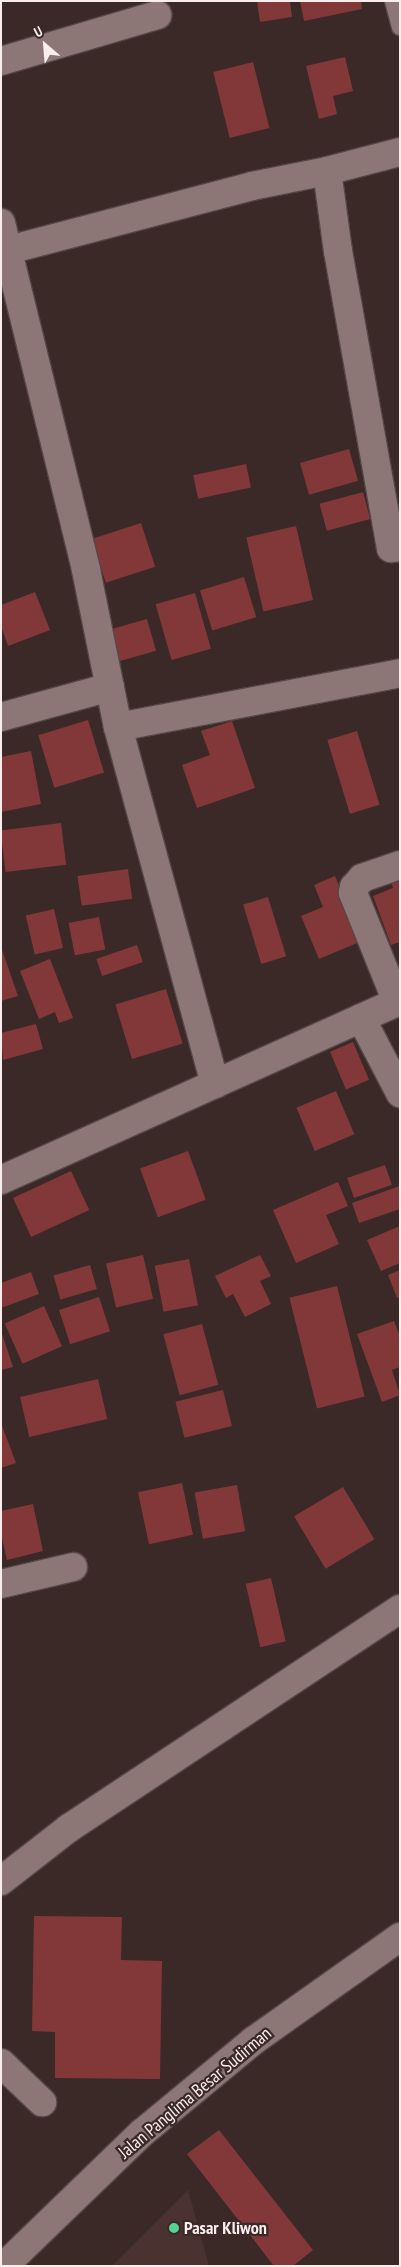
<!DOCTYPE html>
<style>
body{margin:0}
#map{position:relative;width:401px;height:2267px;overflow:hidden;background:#3b2928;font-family:"PT Sans Narrow",sans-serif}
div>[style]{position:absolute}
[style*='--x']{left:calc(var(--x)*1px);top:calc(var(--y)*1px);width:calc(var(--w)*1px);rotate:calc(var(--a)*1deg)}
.built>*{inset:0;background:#4a3231}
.building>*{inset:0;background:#823839;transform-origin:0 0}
.roads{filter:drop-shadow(1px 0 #554746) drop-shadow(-1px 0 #554746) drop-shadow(0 1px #554746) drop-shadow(0 -1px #554746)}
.lane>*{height:16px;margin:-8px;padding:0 8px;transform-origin:8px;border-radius:8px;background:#8c7776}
.street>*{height:28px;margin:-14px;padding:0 14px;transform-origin:14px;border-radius:14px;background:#8c7776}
.secondary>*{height:28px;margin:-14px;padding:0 14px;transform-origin:14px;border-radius:14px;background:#8c7776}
.dots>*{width:14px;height:14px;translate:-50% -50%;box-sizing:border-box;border:2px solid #3b2928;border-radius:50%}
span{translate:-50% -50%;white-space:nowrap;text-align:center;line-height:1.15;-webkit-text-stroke:4.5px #3b2928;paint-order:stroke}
.street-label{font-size:18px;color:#f9eded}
.poi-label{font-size:18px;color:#f9eded;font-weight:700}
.left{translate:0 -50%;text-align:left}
.frame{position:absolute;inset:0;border:2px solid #f9eded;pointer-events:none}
.north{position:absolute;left:20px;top:20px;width:50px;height:50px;-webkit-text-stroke:4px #3b2928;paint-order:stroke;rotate:333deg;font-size:14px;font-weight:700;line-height:20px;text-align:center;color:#f9eded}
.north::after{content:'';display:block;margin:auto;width:18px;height:22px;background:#f9eded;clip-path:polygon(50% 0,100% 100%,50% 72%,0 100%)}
</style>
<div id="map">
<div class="built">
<i style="clip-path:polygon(188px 2190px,209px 2266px,112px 2266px)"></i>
</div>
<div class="building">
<i style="clip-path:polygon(257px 1px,290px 1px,292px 17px,260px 22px)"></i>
<i style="clip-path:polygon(300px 1px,361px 1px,362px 9px,304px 21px)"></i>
<i style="clip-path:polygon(345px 57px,353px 91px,333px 96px,337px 114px,319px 119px,306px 66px)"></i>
<i style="left:253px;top:62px;width:68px;height:41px;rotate:76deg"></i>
<i style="left:349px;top:449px;width:33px;height:51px;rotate:74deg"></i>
<i style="left:246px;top:464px;width:24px;height:54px;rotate:78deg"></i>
<i style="left:363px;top:492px;width:28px;height:45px;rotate:75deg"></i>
<i style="left:141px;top:523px;width:46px;height:52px;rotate:72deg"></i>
<i style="left:296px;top:526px;width:76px;height:51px;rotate:77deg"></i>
<i style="left:244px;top:577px;width:42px;height:46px;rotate:73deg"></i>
<i style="clip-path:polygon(35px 592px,50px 630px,8px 646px,1px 626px,1px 605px)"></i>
<i style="left:195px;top:593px;width:58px;height:41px;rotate:74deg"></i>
<i style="left:147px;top:619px;width:33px;height:42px;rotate:74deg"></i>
<i style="left:88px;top:720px;width:55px;height:52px;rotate:73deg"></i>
<i style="clip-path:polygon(232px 721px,255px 788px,197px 808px,182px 765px,210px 755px,201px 731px)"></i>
<i style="left:357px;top:731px;width:77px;height:31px;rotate:73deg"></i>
<i style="clip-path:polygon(31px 751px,41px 804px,1px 812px,1px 757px)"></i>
<i style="left:61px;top:823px;width:42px;height:61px;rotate:83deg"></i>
<i style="left:128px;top:869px;width:30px;height:51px;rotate:82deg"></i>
<i style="clip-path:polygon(400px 870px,400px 942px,391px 945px,373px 896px,393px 888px,388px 874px)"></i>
<i style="clip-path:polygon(335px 876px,362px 941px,319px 959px,301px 916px,323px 907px,314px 885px)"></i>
<i style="left:268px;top:897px;width:62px;height:26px;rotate:73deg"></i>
<i style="left:54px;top:909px;width:40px;height:29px;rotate:77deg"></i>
<i style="left:99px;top:917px;width:33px;height:31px;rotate:79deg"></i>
<i style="left:137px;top:945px;width:18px;height:43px;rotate:71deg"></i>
<i style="clip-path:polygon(1px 947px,18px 996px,1px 1001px)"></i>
<i style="clip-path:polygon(50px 959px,73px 1018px,59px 1023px,55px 1012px,39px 1019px,20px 971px)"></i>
<i style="left:166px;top:989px;width:57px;height:53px;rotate:73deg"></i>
<i style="clip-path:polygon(36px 1024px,43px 1049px,3px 1060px,1px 1033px)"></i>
<i style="left:353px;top:1042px;width:41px;height:25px;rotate:67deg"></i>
<i style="left:336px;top:1091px;width:47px;height:43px;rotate:67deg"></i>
<i style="left:188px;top:1151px;width:52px;height:51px;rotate:70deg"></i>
<i style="left:385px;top:1165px;width:21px;height:40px;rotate:71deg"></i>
<i style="left:71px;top:1171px;width:43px;height:64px;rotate:65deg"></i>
<i style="clip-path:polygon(338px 1182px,348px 1206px,326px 1215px,339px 1244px,296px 1263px,273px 1210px)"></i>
<i style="clip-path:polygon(400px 1186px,400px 1209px,359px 1223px,352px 1203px)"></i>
<i style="clip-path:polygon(400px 1226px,400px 1263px,381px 1271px,367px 1240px)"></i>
<i style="left:143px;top:1255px;width:45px;height:38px;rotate:77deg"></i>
<i style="clip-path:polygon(260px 1255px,271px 1276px,260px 1281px,271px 1304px,245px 1317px,233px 1294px,226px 1298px,215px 1276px)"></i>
<i style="left:189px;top:1259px;width:47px;height:35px;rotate:79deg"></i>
<i style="left:90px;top:1265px;width:25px;height:38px;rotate:74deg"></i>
<i style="clip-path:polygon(400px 1270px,400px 1297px,397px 1298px,388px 1275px)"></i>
<i style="clip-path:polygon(31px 1272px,39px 1294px,1px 1308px,1px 1283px)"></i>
<i style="left:337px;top:1286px;width:114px;height:49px;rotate:76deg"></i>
<i style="left:99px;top:1297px;width:36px;height:42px;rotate:72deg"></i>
<i style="left:44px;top:1306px;width:44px;height:43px;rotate:66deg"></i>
<i style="clip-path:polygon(394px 1321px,400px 1337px,400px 1367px,392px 1370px,400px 1395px,382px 1402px,357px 1334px)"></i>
<i style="left:202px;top:1324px;width:63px;height:40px;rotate:75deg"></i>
<i style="clip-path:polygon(1px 1331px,13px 1367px,1px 1370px)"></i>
<i style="left:98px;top:1379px;width:41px;height:80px;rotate:77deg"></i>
<i style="left:223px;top:1390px;width:37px;height:49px;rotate:76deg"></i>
<i style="clip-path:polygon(1px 1423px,16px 1463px,1px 1468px)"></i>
<i style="left:182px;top:1483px;width:53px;height:45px;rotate:78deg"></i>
<i style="left:237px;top:1485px;width:47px;height:43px;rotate:80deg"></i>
<i style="left:343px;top:1487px;width:61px;height:57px;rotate:59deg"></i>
<i style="clip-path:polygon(33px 1504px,43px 1551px,7px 1560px,1px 1534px,1px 1511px)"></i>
<i style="left:271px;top:1578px;width:65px;height:26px;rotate:77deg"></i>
<i style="clip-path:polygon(34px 1916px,122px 1917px,121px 1960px,162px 1961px,160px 2079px,55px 2078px,55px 2032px,32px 2031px)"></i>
<i style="clip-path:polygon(219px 2130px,313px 2250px,293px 2266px,274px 2266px,187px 2154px)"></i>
</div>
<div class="roads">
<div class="lane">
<i style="--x:393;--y:1;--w:27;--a:75"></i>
</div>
<div class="street">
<i style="--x:1;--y:61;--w:163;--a:-16.4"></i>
<i style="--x:327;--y:171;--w:81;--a:82.2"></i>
<i style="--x:338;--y:251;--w:302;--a:79.9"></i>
<i style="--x:391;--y:548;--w:9;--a:-6"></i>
<i style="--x:1;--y:223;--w:357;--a:76.2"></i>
<i style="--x:86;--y:570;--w:160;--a:78.5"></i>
<i style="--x:118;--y:727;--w:370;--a:74.8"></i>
<i style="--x:1;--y:252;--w:260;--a:-14.7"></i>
<i style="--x:252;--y:186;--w:76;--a:-11.3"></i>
<i style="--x:327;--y:171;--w:75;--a:-14.6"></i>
<i style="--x:1;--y:717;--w:113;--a:-15.4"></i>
<i style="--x:118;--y:727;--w:287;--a:-10.8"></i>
<i style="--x:397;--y:1002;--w:118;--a:-112"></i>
<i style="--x:353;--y:893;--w:6;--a:-81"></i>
<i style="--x:354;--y:887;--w:12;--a:-48"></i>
<i style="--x:362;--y:878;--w:40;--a:-18.9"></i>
<i style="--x:361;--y:1018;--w:85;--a:62.5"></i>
<i style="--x:1;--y:1584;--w:74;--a:-13.3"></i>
<i style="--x:1;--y:1881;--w:86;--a:-37.9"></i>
<i style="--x:69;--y:1828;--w:397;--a:-33.5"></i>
<i style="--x:1;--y:2063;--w:57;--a:43.6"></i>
</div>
<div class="secondary">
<i style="--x:1;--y:1180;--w:437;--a:-24.2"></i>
<i style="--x:4;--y:2266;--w:193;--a:-44"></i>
<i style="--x:143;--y:2132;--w:143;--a:-39.6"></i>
<i style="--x:253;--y:2041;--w:180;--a:-35.3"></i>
</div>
</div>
<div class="dots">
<i style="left:174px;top:2228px;background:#54d395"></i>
</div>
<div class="street-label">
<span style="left:195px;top:2093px;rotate:-40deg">Jalan Panglima Besar Sudirman</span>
</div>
<div class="poi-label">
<span class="left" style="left:184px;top:2228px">Pasar Kliwon</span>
</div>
<div class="frame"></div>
<div class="north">U</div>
</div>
